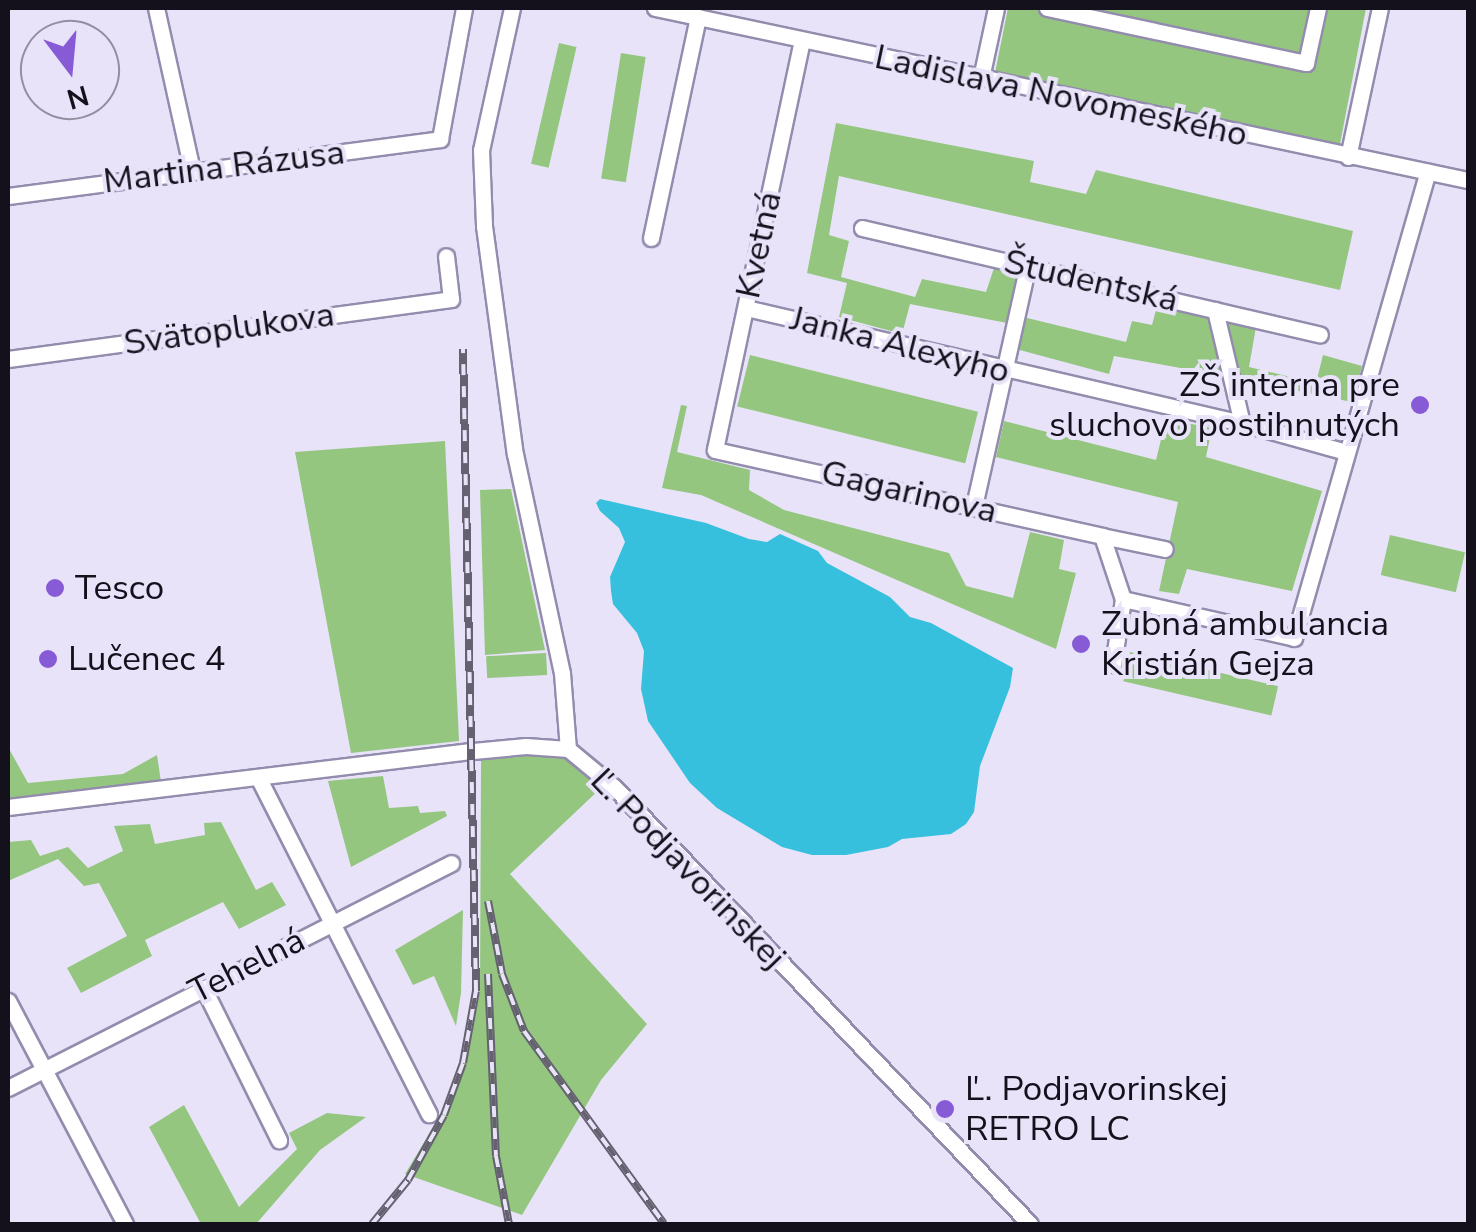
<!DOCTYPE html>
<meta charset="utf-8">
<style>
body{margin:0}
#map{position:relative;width:1476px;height:1232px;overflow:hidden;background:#e8e3f9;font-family:"Nunito Sans",sans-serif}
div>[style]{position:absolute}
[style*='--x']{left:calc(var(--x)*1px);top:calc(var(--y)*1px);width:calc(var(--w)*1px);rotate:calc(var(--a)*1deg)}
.green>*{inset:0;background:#94c680;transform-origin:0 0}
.water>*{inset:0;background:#37c0dd}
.roads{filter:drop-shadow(2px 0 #938cad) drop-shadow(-2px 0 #938cad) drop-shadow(0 2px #938cad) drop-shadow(0 -2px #938cad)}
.minor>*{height:15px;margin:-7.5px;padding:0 7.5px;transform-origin:7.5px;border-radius:7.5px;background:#fff}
.rail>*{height:8px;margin-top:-4px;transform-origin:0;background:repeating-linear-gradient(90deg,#e8e3f9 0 11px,#656171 0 22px);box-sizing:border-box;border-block:2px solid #656171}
.dots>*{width:28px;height:28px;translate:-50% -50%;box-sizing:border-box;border:5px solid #e8e3f9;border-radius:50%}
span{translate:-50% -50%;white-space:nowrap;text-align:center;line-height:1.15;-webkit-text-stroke:8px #e8e3f9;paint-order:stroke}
.street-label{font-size:35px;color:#14111d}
.poi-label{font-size:35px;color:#14111d}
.right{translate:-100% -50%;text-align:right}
.left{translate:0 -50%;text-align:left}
.frame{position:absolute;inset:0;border:10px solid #14111d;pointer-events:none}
.north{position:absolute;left:20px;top:20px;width:100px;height:100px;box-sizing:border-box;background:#e8e3f9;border:2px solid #938fa1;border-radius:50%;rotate:164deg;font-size:28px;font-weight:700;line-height:40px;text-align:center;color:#14111d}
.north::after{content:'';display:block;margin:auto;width:35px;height:45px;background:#865bd5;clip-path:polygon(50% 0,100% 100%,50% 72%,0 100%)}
</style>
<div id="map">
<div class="green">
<i style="clip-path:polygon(1008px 8px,1366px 8px,1340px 144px,995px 73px)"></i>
<i style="left:559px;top:43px;width:18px;height:124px;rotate:13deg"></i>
<i style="left:621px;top:53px;width:25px;height:127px;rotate:9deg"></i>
<i style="clip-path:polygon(836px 123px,1034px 161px,1030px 182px,1086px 194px,1096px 170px,1353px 231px,1340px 290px,839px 176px,829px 235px,849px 241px,841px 277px,915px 297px,922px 279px,986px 292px,994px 268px,1020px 273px,1007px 323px,910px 304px,902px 334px,839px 317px,847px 283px,807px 273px)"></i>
<i style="clip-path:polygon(1157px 306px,1211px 319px,1225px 376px,1114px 356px,1109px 374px,1016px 349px,1023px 317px,1126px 342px,1132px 321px,1152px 325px)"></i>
<i style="clip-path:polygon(1222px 317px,1256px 327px,1249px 367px,1316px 383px,1323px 355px,1362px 366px,1352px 402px,1235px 378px)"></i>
<i style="left:750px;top:355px;width:235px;height:53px;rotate:14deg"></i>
<i style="clip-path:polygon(681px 405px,687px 406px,677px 452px,750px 470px,749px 490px,784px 510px,949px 553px,966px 586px,1013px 598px,1030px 532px,1064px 540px,1059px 569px,1076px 573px,1056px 649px,701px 495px,662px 488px)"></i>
<i style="clip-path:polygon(1166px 419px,1212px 428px,1206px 457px,1322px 491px,1292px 591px,1187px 569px,1179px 594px,1159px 591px,1178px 502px,996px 457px,1004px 421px,1156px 460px)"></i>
<i style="clip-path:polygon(445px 441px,459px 741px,351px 753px,295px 452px)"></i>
<i style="clip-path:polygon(511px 489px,545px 650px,485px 655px,480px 490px)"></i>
<i style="left:1390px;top:535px;width:77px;height:41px;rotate:13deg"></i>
<i style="left:1130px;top:652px;width:152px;height:30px;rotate:13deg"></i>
<i style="left:546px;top:653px;width:22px;height:60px;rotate:87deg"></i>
<i style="clip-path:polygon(8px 747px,28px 783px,123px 774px,157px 755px,161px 782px,8px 800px)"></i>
<i style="clip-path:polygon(528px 756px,566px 758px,602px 787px,510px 874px,647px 1024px,601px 1080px,522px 1215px,405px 1174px,448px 1103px,467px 1053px,480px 990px,481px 760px)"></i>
<i style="clip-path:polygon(383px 776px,389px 808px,418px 806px,420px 813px,445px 811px,447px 816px,351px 867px,328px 781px)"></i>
<i style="clip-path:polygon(221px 822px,256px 890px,272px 882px,286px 905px,239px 929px,223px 902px,145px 940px,152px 956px,81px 993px,67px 968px,127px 936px,99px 883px,84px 886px,58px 859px,8px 881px,8px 842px,31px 840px,40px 856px,68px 847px,88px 868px,123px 851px,114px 826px,150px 824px,155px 844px,205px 835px,204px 823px)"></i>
<i style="clip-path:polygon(463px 910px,461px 993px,456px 1026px,434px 976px,413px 985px,395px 950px)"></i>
<i style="clip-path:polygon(184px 1105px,239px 1207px,297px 1149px,289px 1133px,327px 1113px,366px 1117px,320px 1150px,256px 1224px,201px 1224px,149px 1127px)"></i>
</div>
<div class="water">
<i style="clip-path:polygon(600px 499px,706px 523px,749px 539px,767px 542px,780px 534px,818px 551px,827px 563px,890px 597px,910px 617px,931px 623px,1013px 668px,1010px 687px,980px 766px,974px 812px,966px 824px,951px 834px,902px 839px,888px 847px,846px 855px,812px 855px,782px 847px,717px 808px,690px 783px,648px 721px,641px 689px,644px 651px,637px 633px,613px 604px,611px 591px,610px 577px,625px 542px,619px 528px,600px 511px,596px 503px)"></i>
</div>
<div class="roads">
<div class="minor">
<i style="--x:156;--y:8;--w:167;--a:77.5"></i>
<i style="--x:512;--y:8;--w:145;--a:102.3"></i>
<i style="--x:481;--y:150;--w:76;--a:87.7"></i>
<i style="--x:484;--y:226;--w:230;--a:82.3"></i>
<i style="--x:515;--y:454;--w:224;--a:77.9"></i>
<i style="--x:562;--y:673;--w:76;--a:85.5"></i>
<i style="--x:655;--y:8;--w:831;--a:11.95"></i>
<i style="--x:1047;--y:8;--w:265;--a:12"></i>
<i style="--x:1306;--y:63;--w:56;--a:-77.7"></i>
<i style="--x:802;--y:40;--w:419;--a:102"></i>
<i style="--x:715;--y:450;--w:396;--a:12.5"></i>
<i style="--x:1102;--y:536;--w:66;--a:71.6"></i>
<i style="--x:1123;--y:599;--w:66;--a:98.7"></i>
<i style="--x:981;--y:78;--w:72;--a:-77.9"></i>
<i style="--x:1348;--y:157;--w:152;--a:-77.9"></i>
<i style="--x:8;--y:196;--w:436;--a:-7.5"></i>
<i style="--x:440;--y:139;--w:133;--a:-79.6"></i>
<i style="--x:862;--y:228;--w:470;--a:13.1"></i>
<i style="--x:651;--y:238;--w:226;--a:-78"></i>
<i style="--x:746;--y:308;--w:509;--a:13.05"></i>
<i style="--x:1242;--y:423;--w:108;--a:15.6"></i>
<i style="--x:1215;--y:310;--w:116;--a:76.6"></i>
<i style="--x:8;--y:359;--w:447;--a:-7.7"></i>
<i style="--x:451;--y:299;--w:43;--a:-96.6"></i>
<i style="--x:974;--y:506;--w:247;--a:-77.4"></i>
<i style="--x:1102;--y:536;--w:64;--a:11.7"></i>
<i style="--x:1123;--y:599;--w:175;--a:12.8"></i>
<i style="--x:1294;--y:638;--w:485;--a:-74"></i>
<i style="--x:259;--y:779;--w:376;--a:63.1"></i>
<i style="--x:8;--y:807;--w:468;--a:-6.9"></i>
<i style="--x:473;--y:751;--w:53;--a:-5.4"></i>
<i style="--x:526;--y:746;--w:42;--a:4.1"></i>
<i style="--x:568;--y:749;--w:60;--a:39.6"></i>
<i style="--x:614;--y:787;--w:603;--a:46.41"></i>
<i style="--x:204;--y:989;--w:169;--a:63.6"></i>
<i style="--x:8;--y:1001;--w:252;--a:62.3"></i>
<i style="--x:8;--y:1088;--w:497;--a:-26.9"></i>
</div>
</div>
<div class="rail">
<i style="--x:488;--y:901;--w:74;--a:79.1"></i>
<i style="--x:502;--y:974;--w:61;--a:68.9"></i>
<i style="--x:524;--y:1031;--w:238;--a:54"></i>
<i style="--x:488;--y:974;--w:182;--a:87.5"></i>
<i style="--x:496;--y:1156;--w:69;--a:79.2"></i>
<i style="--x:372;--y:1224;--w:57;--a:-50.7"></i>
<i style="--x:408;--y:1180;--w:74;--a:-61"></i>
<i style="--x:444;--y:1115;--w:55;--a:-69.9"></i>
<i style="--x:463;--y:1063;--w:73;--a:-79.8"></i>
<i style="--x:476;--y:991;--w:642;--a:-91.16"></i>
</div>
<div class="dots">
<i style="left:1420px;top:405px;background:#865bd5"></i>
<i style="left:55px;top:588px;background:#865bd5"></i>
<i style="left:1081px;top:644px;background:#865bd5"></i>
<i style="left:48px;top:659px;background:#865bd5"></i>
<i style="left:945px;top:1109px;background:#865bd5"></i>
</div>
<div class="street-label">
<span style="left:1061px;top:96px;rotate:12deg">Ladislava Novomeského</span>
<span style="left:224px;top:167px;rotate:-7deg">Martina Rázusa</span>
<span style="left:759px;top:245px;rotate:-78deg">Kvetná</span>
<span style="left:1091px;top:281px;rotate:13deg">Študentská</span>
<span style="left:229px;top:329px;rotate:-8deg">Svätoplukova</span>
<span style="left:900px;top:345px;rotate:14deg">Janka Alexyho</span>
<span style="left:909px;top:492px;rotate:13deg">Gagarinova</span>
<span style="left:688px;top:869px;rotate:46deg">Ľ. Podjavorinskej</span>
<span style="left:247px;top:966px;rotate:-27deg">Tehelná</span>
</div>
<div class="poi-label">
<span class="right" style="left:1400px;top:405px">ZŠ interna pre<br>sluchovo postihnutých</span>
<span class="left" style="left:75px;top:588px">Tesco</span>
<span class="left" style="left:1101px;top:644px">Zubná ambulancia<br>Kristián Gejza</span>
<span class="left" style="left:68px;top:659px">Lučenec 4</span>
<span class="left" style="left:965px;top:1109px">Ľ. Podjavorinskej<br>RETRO LC</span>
</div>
<div class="frame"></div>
<div class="north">N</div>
</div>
